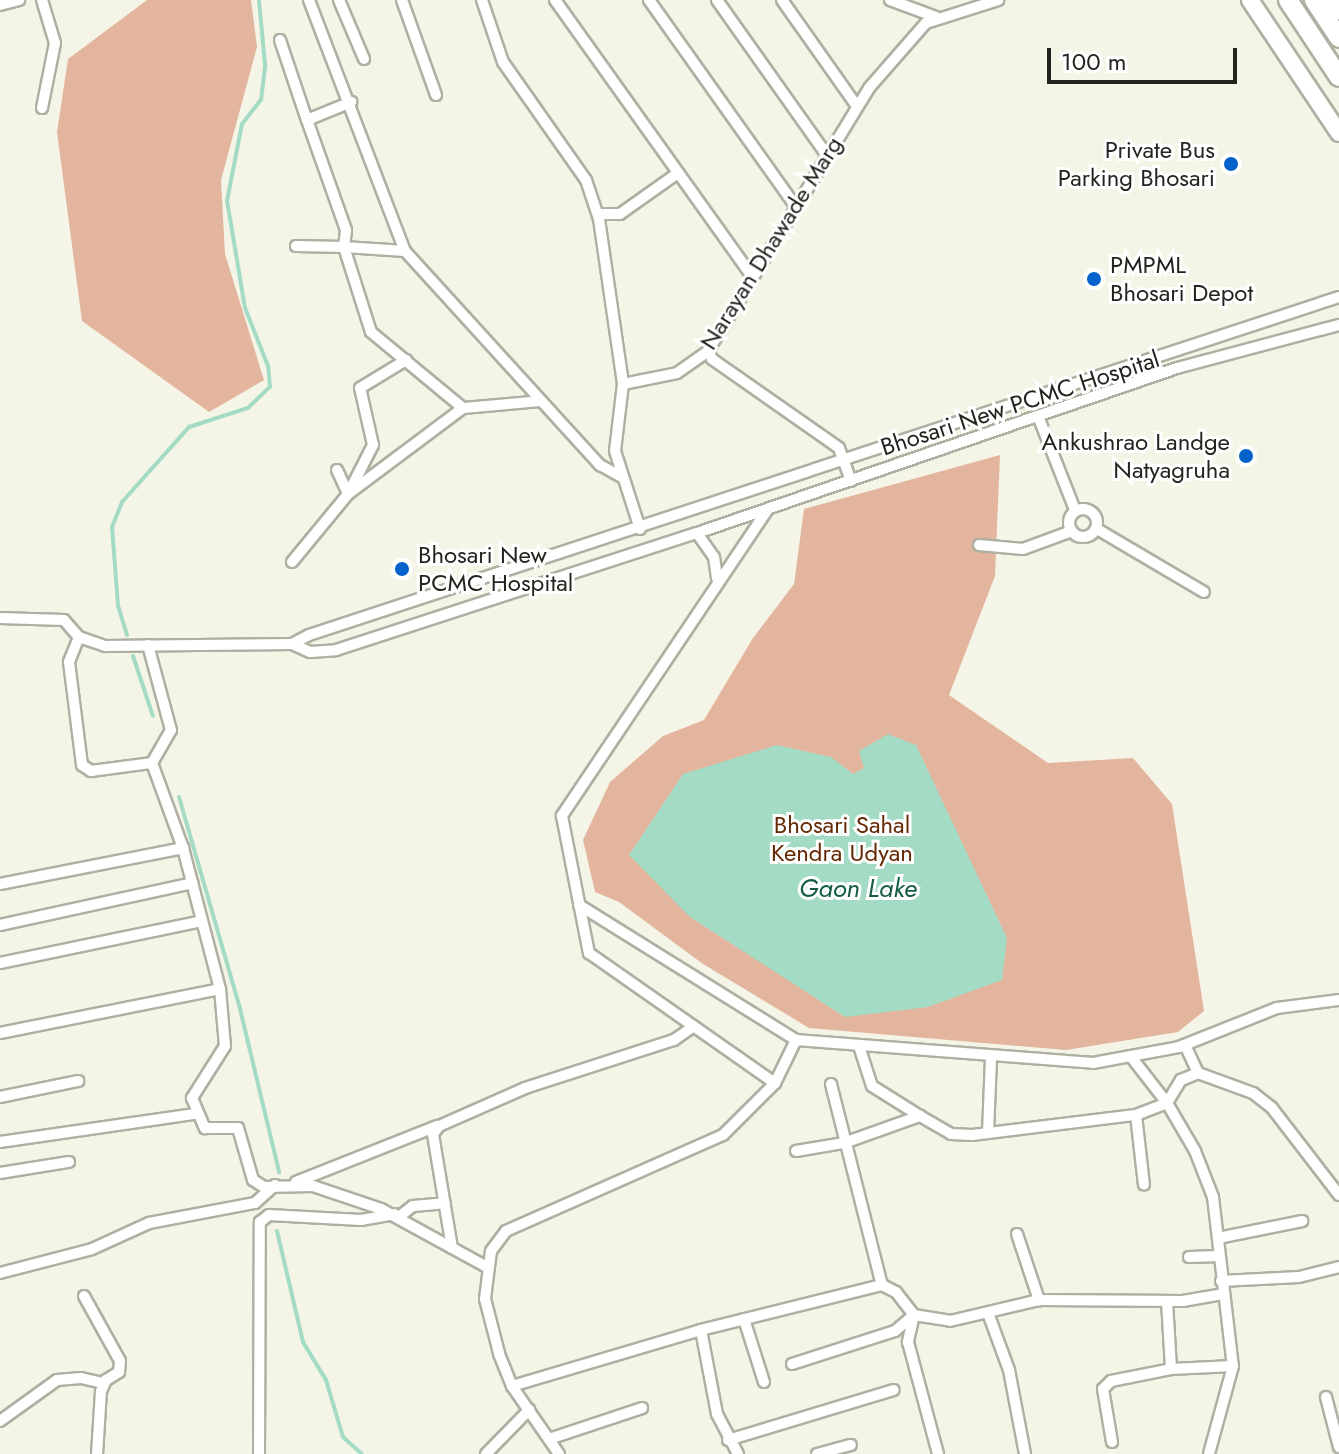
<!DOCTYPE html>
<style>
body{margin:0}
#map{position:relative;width:1339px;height:1454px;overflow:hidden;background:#f5f5e7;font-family:Jost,sans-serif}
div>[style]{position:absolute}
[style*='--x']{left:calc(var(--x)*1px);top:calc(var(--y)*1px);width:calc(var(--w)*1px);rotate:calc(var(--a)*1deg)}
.green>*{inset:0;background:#e4b59e}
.water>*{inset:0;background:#a3dbc4}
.stream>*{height:4px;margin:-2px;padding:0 2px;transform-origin:2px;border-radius:2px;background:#a3dbc4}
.roads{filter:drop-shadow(2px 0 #afafa2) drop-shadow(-2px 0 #afafa2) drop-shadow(0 2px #afafa2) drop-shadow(0 -2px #afafa2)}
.street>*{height:10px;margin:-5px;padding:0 5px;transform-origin:5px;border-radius:5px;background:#fff}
.street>.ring{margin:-5px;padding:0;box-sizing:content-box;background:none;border:10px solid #fff;border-radius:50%}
.primary>*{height:16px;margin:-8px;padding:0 8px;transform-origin:8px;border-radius:8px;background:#fff}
.highway>*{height:18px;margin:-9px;padding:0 9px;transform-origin:9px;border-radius:9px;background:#fff}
.dots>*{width:22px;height:22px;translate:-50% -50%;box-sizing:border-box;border:4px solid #fff;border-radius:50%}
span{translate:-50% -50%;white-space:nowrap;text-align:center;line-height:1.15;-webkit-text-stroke:6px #fff;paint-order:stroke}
.poi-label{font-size:24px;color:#24241f}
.right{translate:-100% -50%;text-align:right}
.left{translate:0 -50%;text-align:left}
.street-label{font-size:24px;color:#24241f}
.park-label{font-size:24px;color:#642903}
.water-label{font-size:26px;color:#165c45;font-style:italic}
.scale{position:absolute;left:1047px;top:48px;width:190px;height:36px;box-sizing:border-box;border:4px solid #24241f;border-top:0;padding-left:10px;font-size:24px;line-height:28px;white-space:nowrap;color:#24241f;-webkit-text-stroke:6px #fff;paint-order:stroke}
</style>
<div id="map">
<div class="green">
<i style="clip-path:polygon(147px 0,251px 0,257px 47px,221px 180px,225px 254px,264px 380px,209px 412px,82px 321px,57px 132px,68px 59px)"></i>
<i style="clip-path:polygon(1000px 455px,995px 576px,949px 695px,1048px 763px,1133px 758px,1172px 804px,1204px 1011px,1178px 1032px,1066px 1050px,809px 1028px,703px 964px,619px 902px,595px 892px,583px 840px,610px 782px,663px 736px,704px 720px,753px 638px,794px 584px,804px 509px)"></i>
</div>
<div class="water">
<i style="clip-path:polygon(888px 734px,916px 745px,1007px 938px,1002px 980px,928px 1007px,845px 1017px,690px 917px,629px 855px,683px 774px,777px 745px,831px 757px,853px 774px,864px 768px,859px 751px)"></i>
</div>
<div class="stream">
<i style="--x:127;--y:635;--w:30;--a:-107"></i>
<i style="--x:118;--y:606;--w:79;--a:-94.3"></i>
<i style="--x:112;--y:527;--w:27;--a:-68"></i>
<i style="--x:122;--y:502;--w:101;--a:-48.2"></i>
<i style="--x:189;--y:427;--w:62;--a:-17.9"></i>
<i style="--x:248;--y:408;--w:30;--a:-44"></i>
<i style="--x:270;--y:387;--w:21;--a:-95"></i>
<i style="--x:268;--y:366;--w:62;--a:-111.6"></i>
<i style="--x:245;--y:308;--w:109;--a:-99.5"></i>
<i style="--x:227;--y:201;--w:78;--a:-79"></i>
<i style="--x:242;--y:124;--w:31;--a:-52"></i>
<i style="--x:261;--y:100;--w:35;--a:-83"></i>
<i style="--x:265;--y:65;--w:65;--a:-95.3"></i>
<i style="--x:133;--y:656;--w:63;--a:71.6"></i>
<i style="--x:179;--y:797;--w:221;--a:73.9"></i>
<i style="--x:240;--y:1009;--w:168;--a:76.5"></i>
<i style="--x:277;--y:1231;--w:114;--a:76.8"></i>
<i style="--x:303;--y:1342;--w:44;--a:58.8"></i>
<i style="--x:326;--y:1380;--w:59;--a:73.4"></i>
<i style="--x:343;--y:1437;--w:25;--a:42"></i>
</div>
<div class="roads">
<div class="street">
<i style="--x:309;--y:0;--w:269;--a:69.1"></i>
<i style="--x:405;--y:251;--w:290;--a:47.7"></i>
<i style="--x:600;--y:465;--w:23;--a:29"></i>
<i style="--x:339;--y:0;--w:64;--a:67"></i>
<i style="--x:402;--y:0;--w:101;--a:70.3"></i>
<i style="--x:482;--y:0;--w:65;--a:71.3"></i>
<i style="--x:503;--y:62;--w:144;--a:54.9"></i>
<i style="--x:586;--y:180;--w:41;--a:71.6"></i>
<i style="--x:599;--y:219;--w:167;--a:81.7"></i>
<i style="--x:623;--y:384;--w:55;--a:-11.5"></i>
<i style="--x:677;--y:373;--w:38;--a:-35"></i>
<i style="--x:708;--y:351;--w:308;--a:-58.5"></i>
<i style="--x:869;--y:88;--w:86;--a:-48.8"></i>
<i style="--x:926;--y:23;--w:76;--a:-17.7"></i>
<i style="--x:555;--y:0;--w:339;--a:54.5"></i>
<i style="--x:649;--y:0;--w:250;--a:54.6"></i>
<i style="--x:717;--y:0;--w:189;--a:54.7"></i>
<i style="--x:782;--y:0;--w:128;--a:54.8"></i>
<i style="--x:890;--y:0;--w:49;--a:20.3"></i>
<i style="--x:0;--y:5;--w:20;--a:-15"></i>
<i style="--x:280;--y:40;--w:84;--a:71.4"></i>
<i style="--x:42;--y:108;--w:66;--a:-78.7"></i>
<i style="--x:55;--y:43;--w:45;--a:-106.8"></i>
<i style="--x:598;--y:214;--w:22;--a:0"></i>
<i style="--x:620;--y:214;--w:71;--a:-35.3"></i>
<i style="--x:296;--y:246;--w:48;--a:1.2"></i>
<i style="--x:344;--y:247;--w:17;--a:-83"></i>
<i style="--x:346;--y:230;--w:117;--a:-109.5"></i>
<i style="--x:307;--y:120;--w:48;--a:-22.2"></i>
<i style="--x:405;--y:251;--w:61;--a:-176.2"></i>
<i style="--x:344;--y:247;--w:89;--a:72.4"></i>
<i style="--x:371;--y:332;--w:119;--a:39.6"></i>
<i style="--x:463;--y:408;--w:78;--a:-5.1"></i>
<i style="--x:708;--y:351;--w:9;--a:63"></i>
<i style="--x:712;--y:359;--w:155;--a:35"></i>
<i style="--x:839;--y:448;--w:35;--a:70"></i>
<i style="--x:623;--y:384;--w:67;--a:96.8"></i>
<i style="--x:615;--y:451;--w:82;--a:72.2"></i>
<i style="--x:1038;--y:416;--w:101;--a:68.5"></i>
<i style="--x:337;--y:470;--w:26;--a:65"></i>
<i style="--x:348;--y:494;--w:55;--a:-63"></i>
<i style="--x:373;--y:445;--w:58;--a:-102.8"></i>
<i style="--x:360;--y:388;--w:54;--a:-31.3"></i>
<i style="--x:768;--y:509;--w:370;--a:123.9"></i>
<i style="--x:562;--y:816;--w:140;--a:78.9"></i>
<i style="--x:589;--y:953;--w:227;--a:35"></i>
<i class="ring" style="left:1069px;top:509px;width:18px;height:18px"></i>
<i style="--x:1097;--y:529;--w:124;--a:30.5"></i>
<i style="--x:697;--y:533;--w:29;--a:55"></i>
<i style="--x:714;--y:557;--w:22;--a:82"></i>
<i style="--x:979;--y:545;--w:44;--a:5.2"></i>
<i style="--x:1023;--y:549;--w:52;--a:-20.2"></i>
<i style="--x:292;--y:562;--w:88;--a:-50.5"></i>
<i style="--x:348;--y:494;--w:144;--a:-36.8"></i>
<i style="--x:0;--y:618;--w:64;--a:1.8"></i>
<i style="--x:64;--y:620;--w:23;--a:49"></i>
<i style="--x:79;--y:637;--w:28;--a:19"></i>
<i style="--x:105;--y:646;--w:187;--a:-0.6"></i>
<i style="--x:292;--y:644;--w:20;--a:24"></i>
<i style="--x:310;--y:652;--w:26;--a:-4"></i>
<i style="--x:336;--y:650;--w:379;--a:-18"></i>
<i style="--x:697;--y:533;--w:508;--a:-18.97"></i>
<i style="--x:1177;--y:368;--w:168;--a:-14.9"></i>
<i style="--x:79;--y:637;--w:27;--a:112"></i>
<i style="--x:69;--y:662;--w:104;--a:82.8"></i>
<i style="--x:82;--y:765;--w:11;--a:34"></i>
<i style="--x:91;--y:771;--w:62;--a:-7.5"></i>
<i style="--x:292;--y:644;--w:19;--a:-28"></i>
<i style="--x:309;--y:635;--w:1084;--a:-18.17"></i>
<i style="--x:148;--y:645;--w:88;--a:74.9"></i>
<i style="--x:171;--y:730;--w:38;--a:120"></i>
<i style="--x:152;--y:763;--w:90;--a:70"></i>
<i style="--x:183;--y:848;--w:146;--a:75.3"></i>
<i style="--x:0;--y:884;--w:187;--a:-11.1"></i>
<i style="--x:579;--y:905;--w:256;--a:31.9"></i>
<i style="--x:796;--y:1040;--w:298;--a:4.4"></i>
<i style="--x:1093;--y:1063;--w:87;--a:-10.5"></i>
<i style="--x:1179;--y:1047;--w:105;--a:-21.7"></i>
<i style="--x:1277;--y:1008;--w:63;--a:-7.4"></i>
<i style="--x:0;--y:925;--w:197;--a:-12.3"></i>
<i style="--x:0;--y:963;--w:206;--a:-11.7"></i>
<i style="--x:0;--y:1033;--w:224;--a:-11.3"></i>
<i style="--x:220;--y:989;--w:57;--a:85"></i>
<i style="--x:225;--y:1046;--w:62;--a:122.4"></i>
<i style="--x:192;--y:1098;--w:33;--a:67"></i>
<i style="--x:205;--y:1128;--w:33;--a:0"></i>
<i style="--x:238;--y:1128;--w:54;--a:73.9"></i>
<i style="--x:253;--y:1180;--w:13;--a:32"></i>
<i style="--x:264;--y:1187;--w:49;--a:-1.2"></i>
<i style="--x:313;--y:1186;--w:72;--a:18.7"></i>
<i style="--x:381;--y:1209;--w:121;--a:28.7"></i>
<i style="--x:1185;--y:1045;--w:31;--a:65"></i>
<i style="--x:859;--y:1046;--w:42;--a:72"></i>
<i style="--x:872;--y:1086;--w:57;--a:32"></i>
<i style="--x:1132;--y:1058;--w:57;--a:52.1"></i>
<i style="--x:1167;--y:1103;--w:56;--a:59.7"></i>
<i style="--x:1195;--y:1151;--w:49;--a:68.6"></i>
<i style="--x:1213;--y:1197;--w:170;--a:83.3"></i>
<i style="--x:1233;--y:1366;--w:91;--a:105.3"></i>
<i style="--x:831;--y:1084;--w:207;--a:75.8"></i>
<i style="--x:882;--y:1285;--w:16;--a:27"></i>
<i style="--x:896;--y:1292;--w:29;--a:52"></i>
<i style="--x:914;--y:1315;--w:36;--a:9"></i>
<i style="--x:950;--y:1321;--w:91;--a:-13.3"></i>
<i style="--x:1039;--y:1300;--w:144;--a:0.4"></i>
<i style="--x:1183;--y:1301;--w:40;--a:-10"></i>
<i style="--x:0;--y:1097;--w:80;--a:-11.6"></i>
<i style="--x:1136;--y:1115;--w:70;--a:83.5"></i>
<i style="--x:988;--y:1133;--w:76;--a:-87.7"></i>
<i style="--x:0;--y:1142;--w:197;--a:-8.2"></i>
<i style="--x:796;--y:1151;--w:49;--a:-9.5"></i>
<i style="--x:844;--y:1143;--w:81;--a:-19.6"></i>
<i style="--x:920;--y:1116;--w:36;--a:30"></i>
<i style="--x:951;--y:1134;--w:21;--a:3"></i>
<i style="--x:972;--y:1135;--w:165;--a:-7"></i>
<i style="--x:1136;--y:1115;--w:33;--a:-21"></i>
<i style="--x:1167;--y:1103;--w:27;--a:-59"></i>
<i style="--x:1181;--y:1080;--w:18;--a:-22"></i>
<i style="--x:1198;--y:1073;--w:59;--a:20"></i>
<i style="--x:1253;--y:1093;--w:24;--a:38"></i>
<i style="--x:1272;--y:1108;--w:110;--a:52.4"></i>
<i style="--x:0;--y:1173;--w:70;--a:-9.1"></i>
<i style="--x:296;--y:1182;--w:152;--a:-21.7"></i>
<i style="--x:400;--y:1216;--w:16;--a:-38"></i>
<i style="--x:413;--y:1206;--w:32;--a:-5"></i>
<i style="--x:1017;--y:1234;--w:70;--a:71.6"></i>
<i style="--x:1218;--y:1238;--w:86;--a:-11.4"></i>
<i style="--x:452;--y:1248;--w:116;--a:-99.5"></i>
<i style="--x:433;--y:1134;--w:10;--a:-53"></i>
<i style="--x:439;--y:1126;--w:94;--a:-23.8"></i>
<i style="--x:525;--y:1088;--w:157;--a:-17.9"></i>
<i style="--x:674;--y:1040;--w:24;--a:-35"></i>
<i style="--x:1189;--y:1257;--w:30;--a:-2"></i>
<i style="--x:0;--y:1273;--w:95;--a:-14.6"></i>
<i style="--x:92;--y:1249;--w:63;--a:-24.5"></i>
<i style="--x:149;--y:1223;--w:108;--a:-10.7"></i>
<i style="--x:255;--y:1203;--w:27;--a:-42"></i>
<i style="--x:1221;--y:1281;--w:78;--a:-2.9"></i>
<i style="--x:1299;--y:1277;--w:41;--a:-14"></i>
<i style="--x:84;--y:1296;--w:74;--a:61"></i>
<i style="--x:120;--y:1361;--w:11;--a:95"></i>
<i style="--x:119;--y:1372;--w:15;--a:148"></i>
<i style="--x:106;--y:1380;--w:12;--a:114"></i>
<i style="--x:101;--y:1391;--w:63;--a:93.6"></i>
<i style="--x:1167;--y:1301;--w:68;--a:86.6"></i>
<i style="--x:988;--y:1313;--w:61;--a:69.8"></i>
<i style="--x:1009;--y:1370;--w:86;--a:79.2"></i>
<i style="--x:914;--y:1315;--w:28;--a:103"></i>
<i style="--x:908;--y:1342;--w:116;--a:75"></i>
<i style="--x:744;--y:1319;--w:66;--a:72.4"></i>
<i style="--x:701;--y:1330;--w:86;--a:79.2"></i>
<i style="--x:717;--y:1414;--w:45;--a:62.3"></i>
<i style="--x:792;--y:1364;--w:108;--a:-17.8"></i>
<i style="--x:895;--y:1331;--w:25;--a:-40"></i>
<i style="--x:512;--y:1386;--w:197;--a:-16.5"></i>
<i style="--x:701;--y:1330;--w:187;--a:-14"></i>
<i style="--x:1326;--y:1397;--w:52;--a:75.4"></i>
<i style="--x:0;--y:1421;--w:70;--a:-35.7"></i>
<i style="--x:57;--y:1380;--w:24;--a:-5"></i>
<i style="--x:81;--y:1378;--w:23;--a:13"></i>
<i style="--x:552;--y:1438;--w:95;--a:-18.4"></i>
<i style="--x:728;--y:1440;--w:173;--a:-16.8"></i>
<i style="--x:1112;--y:1442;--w:54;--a:-99.6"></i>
<i style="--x:1103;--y:1389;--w:11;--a:-45"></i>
<i style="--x:1111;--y:1381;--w:61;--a:-11.3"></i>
<i style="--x:1171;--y:1369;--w:62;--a:-2.8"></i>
<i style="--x:259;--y:1454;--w:232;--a:-89.8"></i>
<i style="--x:260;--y:1222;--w:11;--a:-38"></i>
<i style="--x:269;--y:1215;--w:92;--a:3.1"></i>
<i style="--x:361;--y:1220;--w:34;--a:-10"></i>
<i style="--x:486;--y:1454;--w:62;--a:-45.7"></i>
<i style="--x:559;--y:1454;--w:83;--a:-124.7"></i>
<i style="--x:512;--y:1386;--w:35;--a:-112"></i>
<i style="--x:499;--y:1353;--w:56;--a:-104.5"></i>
<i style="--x:485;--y:1299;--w:48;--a:-82.9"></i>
<i style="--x:491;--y:1251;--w:25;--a:-53"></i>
<i style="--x:506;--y:1231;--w:237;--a:-23.9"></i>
<i style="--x:723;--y:1135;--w:74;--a:-45"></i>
<i style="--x:775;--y:1083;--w:48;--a:-64"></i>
<i style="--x:817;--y:1454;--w:35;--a:-15"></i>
</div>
<div class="primary">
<i style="--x:1250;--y:0;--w:160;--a:56.2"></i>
<i style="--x:1333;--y:0;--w:13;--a:61"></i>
</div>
<div class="highway">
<i style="--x:1288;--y:0;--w:92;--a:56.5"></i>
<i style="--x:1314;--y:0;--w:45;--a:56.7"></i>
</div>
</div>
<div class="dots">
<i style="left:1231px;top:164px;background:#0562cb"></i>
<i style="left:1094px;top:279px;background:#0562cb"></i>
<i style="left:1246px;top:456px;background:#0562cb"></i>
<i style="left:402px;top:569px;background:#0562cb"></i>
</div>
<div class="poi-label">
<span class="right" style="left:1215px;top:164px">Private Bus<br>Parking Bhosari</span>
<span class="left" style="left:1110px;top:279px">PMPML<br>Bhosari Depot</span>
<span class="right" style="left:1230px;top:456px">Ankushrao Landge<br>Natyagruha</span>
<span class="left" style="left:418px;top:569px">Bhosari New<br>PCMC Hospital</span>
</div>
<div class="street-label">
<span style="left:771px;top:243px;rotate:-58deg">Narayan Dhawade Marg</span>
<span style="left:1020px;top:403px;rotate:-18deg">Bhosari New PCMC Hospital</span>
</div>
<div class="park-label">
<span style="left:842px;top:839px">Bhosari Sahal<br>Kendra Udyan</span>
</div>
<div class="water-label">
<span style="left:858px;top:889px">Gaon Lake</span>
</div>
<div class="scale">100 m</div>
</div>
